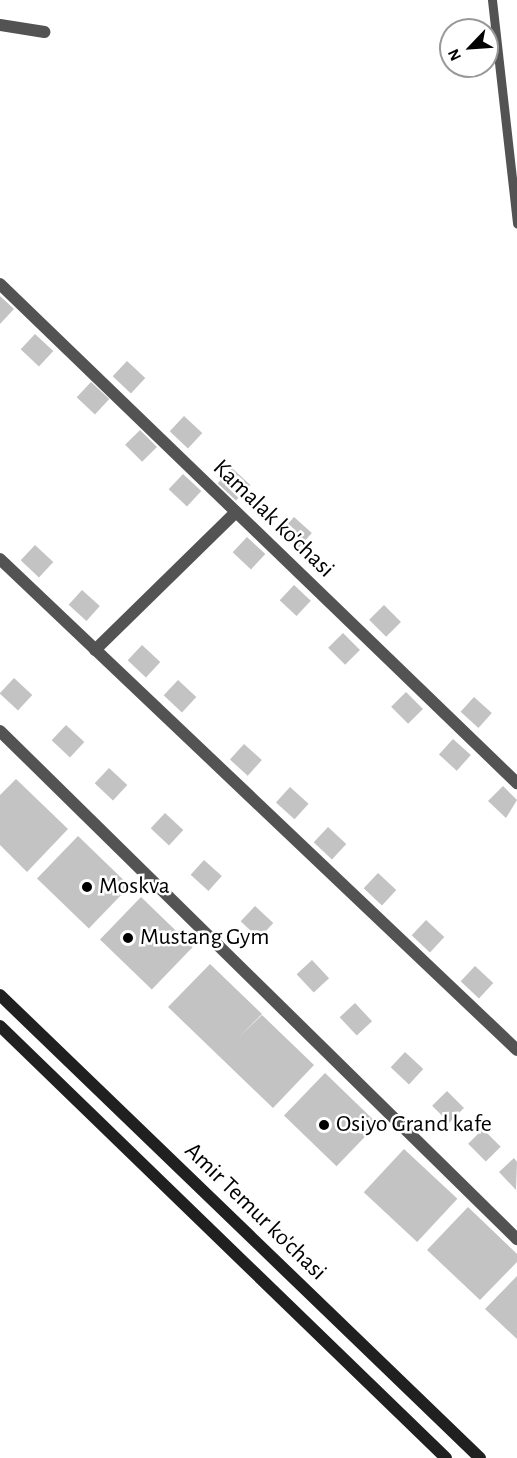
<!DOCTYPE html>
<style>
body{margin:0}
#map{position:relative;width:517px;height:1458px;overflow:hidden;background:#fff;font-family:"Alegreya Sans",sans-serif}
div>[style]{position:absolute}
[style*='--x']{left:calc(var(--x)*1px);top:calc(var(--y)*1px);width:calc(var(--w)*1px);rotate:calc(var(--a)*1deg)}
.building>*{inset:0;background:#c3c3c3;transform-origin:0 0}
.lane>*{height:9px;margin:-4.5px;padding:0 4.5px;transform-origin:4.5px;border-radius:4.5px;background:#535353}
.street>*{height:12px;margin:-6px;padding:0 6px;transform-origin:6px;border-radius:6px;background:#535353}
.secondary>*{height:12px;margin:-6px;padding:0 6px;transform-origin:6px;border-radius:6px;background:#202020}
.dots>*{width:16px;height:16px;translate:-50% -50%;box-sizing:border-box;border:3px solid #fff;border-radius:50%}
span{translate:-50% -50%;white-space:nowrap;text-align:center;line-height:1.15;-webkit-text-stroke:5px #fff;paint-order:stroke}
.street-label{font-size:24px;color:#000}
.poi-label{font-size:24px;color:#000}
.left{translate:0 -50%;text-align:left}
.north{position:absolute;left:439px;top:18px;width:60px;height:60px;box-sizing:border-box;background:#fff;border:2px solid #999;border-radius:50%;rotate:245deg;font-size:16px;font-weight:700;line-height:24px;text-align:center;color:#000}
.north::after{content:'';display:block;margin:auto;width:21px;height:27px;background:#000;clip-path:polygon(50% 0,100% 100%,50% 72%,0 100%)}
</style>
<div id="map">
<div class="building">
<i style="clip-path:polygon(0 296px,14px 309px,0 324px)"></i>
<i style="left:35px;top:334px;width:25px;height:21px;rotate:43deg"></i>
<i style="left:127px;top:361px;width:25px;height:21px;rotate:43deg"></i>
<i style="left:91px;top:382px;width:25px;height:21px;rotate:43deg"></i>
<i style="left:184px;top:416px;width:25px;height:21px;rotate:43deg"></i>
<i style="left:140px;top:430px;width:24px;height:21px;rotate:45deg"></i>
<i style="left:232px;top:468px;width:25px;height:21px;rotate:43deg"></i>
<i style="left:183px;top:474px;width:25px;height:21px;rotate:43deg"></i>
<i style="left:294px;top:517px;width:24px;height:20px;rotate:42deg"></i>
<i style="left:247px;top:537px;width:25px;height:21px;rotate:43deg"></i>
<i style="left:35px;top:545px;width:25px;height:21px;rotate:43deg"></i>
<i style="left:294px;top:585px;width:23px;height:21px;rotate:43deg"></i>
<i style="left:82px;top:590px;width:24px;height:20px;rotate:42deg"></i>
<i style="left:384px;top:605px;width:24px;height:21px;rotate:45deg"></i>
<i style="left:343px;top:633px;width:24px;height:21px;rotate:45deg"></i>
<i style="left:142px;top:645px;width:25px;height:21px;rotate:43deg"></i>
<i style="left:14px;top:678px;width:25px;height:21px;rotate:43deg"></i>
<i style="left:178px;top:680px;width:25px;height:21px;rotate:43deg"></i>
<i style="left:406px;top:692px;width:24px;height:21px;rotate:45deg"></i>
<i style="left:474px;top:697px;width:24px;height:20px;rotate:42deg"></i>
<i style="left:66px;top:725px;width:25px;height:21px;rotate:43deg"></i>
<i style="left:453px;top:739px;width:24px;height:21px;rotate:42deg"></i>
<i style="left:244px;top:744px;width:24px;height:21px;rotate:42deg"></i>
<i style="left:109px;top:768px;width:25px;height:21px;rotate:43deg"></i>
<i style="clip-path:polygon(16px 779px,68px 829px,27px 872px,0 845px,0 795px)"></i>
<i style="clip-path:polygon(503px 786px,517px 800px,506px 818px,488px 801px)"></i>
<i style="left:290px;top:787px;width:25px;height:21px;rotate:42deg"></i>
<i style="left:165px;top:813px;width:25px;height:21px;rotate:43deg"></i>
<i style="left:328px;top:827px;width:25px;height:21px;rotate:43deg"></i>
<i style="left:78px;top:836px;width:72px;height:59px;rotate:44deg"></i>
<i style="left:204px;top:860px;width:24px;height:20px;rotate:42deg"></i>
<i style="left:378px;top:873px;width:25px;height:21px;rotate:43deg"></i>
<i style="left:141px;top:897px;width:72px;height:59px;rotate:44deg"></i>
<i style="left:255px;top:906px;width:25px;height:21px;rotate:43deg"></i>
<i style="left:426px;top:920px;width:25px;height:21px;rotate:43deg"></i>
<i style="left:312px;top:960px;width:25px;height:21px;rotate:47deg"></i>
<i style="clip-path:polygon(210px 964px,262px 1014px,240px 1036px,262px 1015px,314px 1065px,273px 1108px,168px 1007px)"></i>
<i style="left:475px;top:966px;width:25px;height:21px;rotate:43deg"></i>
<i style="left:355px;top:1003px;width:25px;height:21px;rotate:47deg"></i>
<i style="left:405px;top:1052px;width:25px;height:21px;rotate:43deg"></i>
<i style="left:325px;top:1073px;width:73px;height:59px;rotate:44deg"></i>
<i style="left:447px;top:1091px;width:24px;height:21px;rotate:45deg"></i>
<i style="left:483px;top:1129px;width:25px;height:21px;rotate:45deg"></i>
<i style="left:404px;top:1149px;width:73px;height:59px;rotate:43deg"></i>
<i style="clip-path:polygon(514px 1158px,517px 1162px,516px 1190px,499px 1172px)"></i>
<i style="clip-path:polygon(468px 1207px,517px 1254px,517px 1262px,480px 1300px,427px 1250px)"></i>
<i style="clip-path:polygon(517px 1276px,517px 1339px,485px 1309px)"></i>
</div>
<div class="lane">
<i style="--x:492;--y:0;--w:225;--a:83.6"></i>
</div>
<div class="street">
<i style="--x:0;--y:25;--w:45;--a:9"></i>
<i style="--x:0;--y:284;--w:719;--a:43.99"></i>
<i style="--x:0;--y:559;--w:713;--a:43.52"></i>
<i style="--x:95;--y:650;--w:197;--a:-44.4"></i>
<i style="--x:0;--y:731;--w:725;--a:44.5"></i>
</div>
<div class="secondary">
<i style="--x:0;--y:995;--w:667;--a:43.97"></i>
<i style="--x:0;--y:1026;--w:621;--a:44.09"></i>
</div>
<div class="dots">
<i style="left:87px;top:887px;background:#000"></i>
<i style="left:128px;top:938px;background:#000"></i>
<i style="left:324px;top:1125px;background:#000"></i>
</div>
<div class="street-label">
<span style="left:273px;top:519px;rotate:44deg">Kamalak ko'chasi</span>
<span style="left:255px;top:1212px;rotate:44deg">Amir Temur ko'chasi</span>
</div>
<div class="poi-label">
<span class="left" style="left:99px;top:887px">Moskva</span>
<span class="left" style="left:140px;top:938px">Mustang Gym</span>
<span class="left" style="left:336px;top:1125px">Osiyo Grand kafe</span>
</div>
<div class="north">N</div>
</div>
